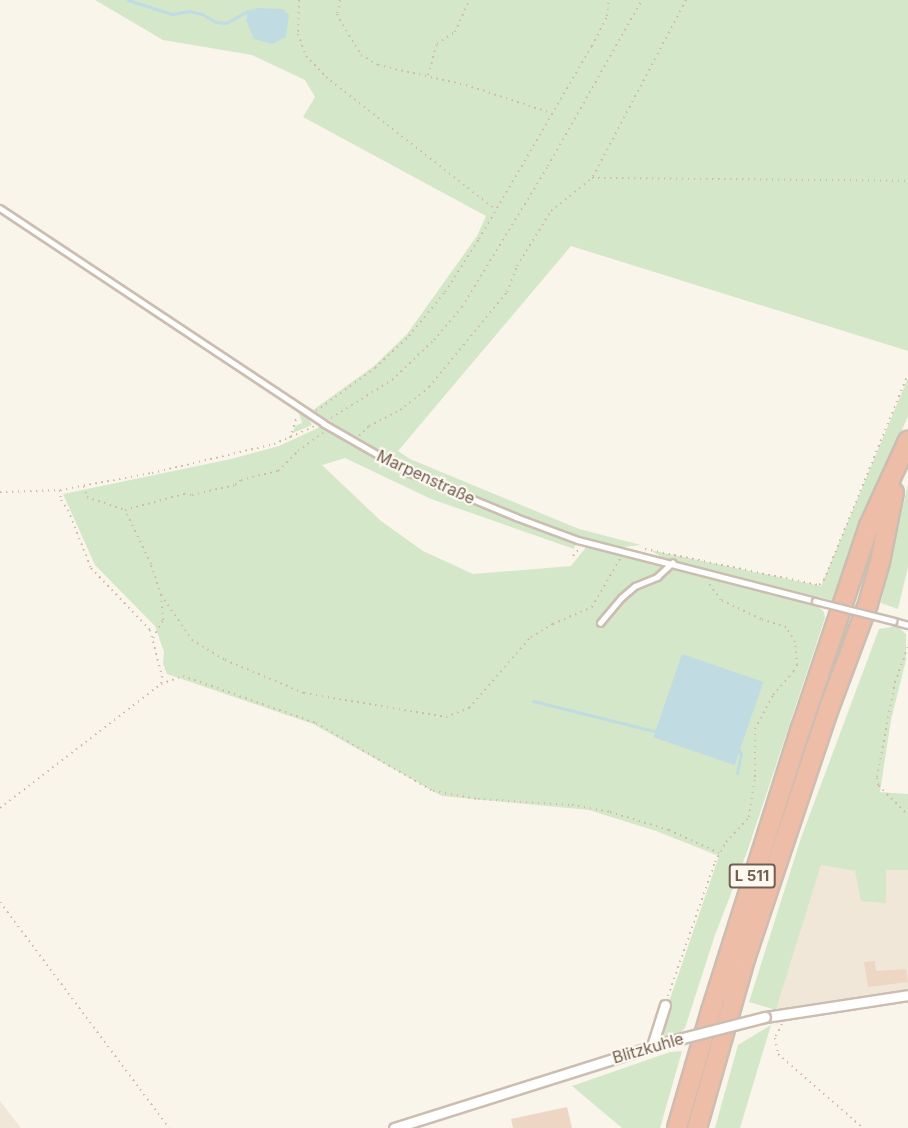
<!DOCTYPE html>
<meta charset="utf-8">
<style>
body{margin:0}
#map{position:relative;width:908px;height:1128px;overflow:hidden;background:#faf5ea;font-family:Inter,sans-serif}
div>[style]{position:absolute}
[style*='--x']{left:calc(var(--x)*1px);top:calc(var(--y)*1px);width:calc(var(--w)*1px);rotate:calc(var(--a)*1deg)}
.residential>*{inset:0;background:#f1e7d9}
.green>*{inset:0;background:#d4e7c9}
.water>*{inset:0;background:#c0dce2;transform-origin:0 0}
.stream>*{height:3px;margin:-1.5px;padding:0 1.5px;transform-origin:1.5px;border-radius:1.5px;background:#c0dce2}
.building>*{inset:0;background:#edd6c4}
.path>*{height:2px;margin-top:-1px;transform-origin:0;background:repeating-linear-gradient(90deg,#d2baa7 0 1.5px,transparent 0 6px)}
.roads{filter:drop-shadow(2px 0 #ccbdb1) drop-shadow(-2px 0 #ccbdb1) drop-shadow(0 2px #ccbdb1) drop-shadow(0 -2px #ccbdb1)}
.lane>*{height:4.5px;margin:-2.25px;padding:0 2.25px;transform-origin:2.25px;border-radius:2.25px;background:#fff}
.street>*{height:9px;margin:-4.5px;padding:0 4.5px;transform-origin:4.5px;border-radius:4.5px;background:#fff}
.highway>*{height:18px;margin:-9px;padding:0 9px;transform-origin:9px;border-radius:9px;background:#eebda8}
.bridges{filter:drop-shadow(2px 0 #ccbdb1) drop-shadow(-2px 0 #ccbdb1) drop-shadow(0 2px #ccbdb1) drop-shadow(0 -2px #ccbdb1)}
.lane-bridge>*{height:4.5px;margin:-2.25px;padding:0 2.25px;transform-origin:2.25px;border-radius:2.25px;background:#fff}
.street-bridge>*{height:9px;margin:-4.5px;padding:0 4.5px;transform-origin:4.5px;border-radius:4.5px;background:#fff}
span{translate:-50% -50%;white-space:nowrap;text-align:center;line-height:1.15;-webkit-text-stroke:4.5px #fdf9f0;paint-order:stroke}
.shield-label span{padding:2px 4px;background:#fdf9f0;border:2px solid;border-radius:4px;-webkit-text-stroke-width:0}
.shield-label{font-size:15px;color:#735e50;font-weight:700}
.street-label{font-size:16px;color:#735e50}
</style>
<div id="map">
<div class="residential">
<i style="clip-path:polygon(821px 864px,855px 871px,886px 903px,886px 870px,908px 870px,908px 1000px,773px 1020px)"></i>
<i style="clip-path:polygon(0 1101px,21px 1128px,0 1128px)"></i>
</div>
<div class="green">
<i style="clip-path:polygon(95px 0,908px 0,908px 351px,571px 246px,398px 451px,410px 459px,579px 529px,641px 545px,623px 547px,568px 534px,421px 474px,382px 455px,313px 410px,374px 366px,407px 334px,477px 236px,486px 216px,303px 117px,315px 97px,305px 80px,252px 55px,163px 40px)"></i>
<i style="clip-path:polygon(908px 378px,908px 416px,869px 506px,835px 601px,663px 558px,650px 550px,821px 586px)"></i>
<i style="clip-path:polygon(297px 407px,307px 414px,312px 425px,293px 433px,295px 426px,302px 423px)"></i>
<i style="clip-path:polygon(320px 427px,413px 477px,576px 542px,574px 549px,431px 499px,345px 458px,322px 465px,381px 521px,423px 551px,473px 574px,571px 566px,587px 546px,819px 607px,824px 612px,825px 618px,747px 852px,715px 935px,685px 1028px,680px 1033px,666px 1038px,658px 1034px,719px 856px,656px 831px,589px 810px,442px 796px,313px 724px,167px 674px,163px 664px,164px 652px,155px 626px,95px 565px,63px 494px,231px 459px,279px 446px)"></i>
<i style="clip-path:polygon(908px 484px,908px 567px,898px 609px,881px 603px)"></i>
<i style="clip-path:polygon(897px 626px,906px 634px,906px 660px,891px 720px,880px 792px,908px 794px,908px 870px,886px 870px,886px 903px,861px 901px,855px 871px,821px 865px,776px 1010px,749px 1002px,801px 838px,879px 629px)"></i>
<i style="clip-path:polygon(771px 1025px,740px 1128px,715px 1128px,738px 1045px)"></i>
<i style="clip-path:polygon(682px 1051px,660px 1128px,622px 1128px,572px 1086px,670px 1052px)"></i>
</div>
<div class="water">
<i style="clip-path:polygon(257px 8px,283px 9px,289px 15px,286px 37px,272px 44px,254px 39px,246px 20px,248px 11px)"></i>
<i style="left:682px;top:654px;width:86px;height:88px;rotate:19deg"></i>
</div>
<div class="stream">
<i style="--x:128;--y:0;--w:46;--a:17.7"></i>
<i style="--x:172;--y:14;--w:17;--a:-10"></i>
<i style="--x:189;--y:11;--w:13;--a:13"></i>
<i style="--x:202;--y:14;--w:16;--a:30"></i>
<i style="--x:216;--y:22;--w:10;--a:6"></i>
<i style="--x:226;--y:23;--w:25;--a:-29"></i>
<i style="--x:533;--y:701;--w:129;--a:13.9"></i>
<i style="--x:737;--y:773;--w:19;--a:-78"></i>
<i style="--x:741;--y:754;--w:6;--a:-121"></i>
</div>
<div class="building">
<i style="clip-path:polygon(875px 961px,876px 971px,906px 969px,908px 982px,868px 987px,864px 962px)"></i>
<i style="clip-path:polygon(567px 1107px,572px 1128px,513px 1128px,511px 1119px)"></i>
</div>
<div class="path">
<i style="--x:299;--y:0;--w:34;--a:92"></i>
<i style="--x:298;--y:34;--w:23;--a:70"></i>
<i style="--x:306;--y:56;--w:29;--a:46"></i>
<i style="--x:326;--y:77;--w:214;--a:38"></i>
<i style="--x:340;--y:0;--w:14;--a:102"></i>
<i style="--x:337;--y:14;--w:18;--a:61"></i>
<i style="--x:346;--y:30;--w:29;--a:59"></i>
<i style="--x:361;--y:55;--w:20;--a:30"></i>
<i style="--x:378;--y:65;--w:90;--a:12.8"></i>
<i style="--x:466;--y:85;--w:89;--a:18.2"></i>
<i style="--x:686;--y:0;--w:201;--a:117.8"></i>
<i style="--x:592;--y:178;--w:316;--a:0.5"></i>
<i style="--x:428;--y:75;--w:32;--a:-74"></i>
<i style="--x:437;--y:44;--w:22;--a:-34"></i>
<i style="--x:455;--y:32;--w:35;--a:-66"></i>
<i style="--x:316;--y:411;--w:73;--a:-36.1"></i>
<i style="--x:375;--y:368;--w:47;--a:-43.3"></i>
<i style="--x:409;--y:336;--w:57;--a:-50.7"></i>
<i style="--x:445;--y:292;--w:63;--a:-57.3"></i>
<i style="--x:479;--y:239;--w:224;--a:-59.7"></i>
<i style="--x:592;--y:46;--w:34;--a:-63"></i>
<i style="--x:607;--y:16;--w:16;--a:-83"></i>
<i style="--x:331;--y:418;--w:72;--a:-31.9"></i>
<i style="--x:392;--y:380;--w:58;--a:-43.6"></i>
<i style="--x:434;--y:340;--w:43;--a:-49.7"></i>
<i style="--x:462;--y:307;--w:165;--a:-58.6"></i>
<i style="--x:548;--y:166;--w:191;--a:-60.5"></i>
<i style="--x:359;--y:436;--w:14;--a:-45"></i>
<i style="--x:369;--y:426;--w:35;--a:-27"></i>
<i style="--x:400;--y:410;--w:37;--a:-38"></i>
<i style="--x:429;--y:387;--w:123;--a:-50.6"></i>
<i style="--x:507;--y:292;--w:28;--a:-69"></i>
<i style="--x:517;--y:266;--w:65;--a:-58.3"></i>
<i style="--x:551;--y:211;--w:53;--a:-38.8"></i>
<i style="--x:290;--y:438;--w:23;--a:-72"></i>
<i style="--x:84;--y:486;--w:11;--a:75"></i>
<i style="--x:87;--y:497;--w:40;--a:18.9"></i>
<i style="--x:60;--y:490;--w:10;--a:84"></i>
<i style="--x:61;--y:500;--w:12;--a:55"></i>
<i style="--x:68;--y:510;--w:62;--a:68.4"></i>
<i style="--x:91;--y:568;--w:86;--a:46.4"></i>
<i style="--x:150;--y:630;--w:48;--a:75.4"></i>
<i style="--x:162;--y:676;--w:8;--a:97"></i>
<i style="--x:0;--y:492;--w:60;--a:-1.9"></i>
<i style="--x:60;--y:490;--w:94;--a:-10.5"></i>
<i style="--x:152;--y:473;--w:125;--a:-13.4"></i>
<i style="--x:274;--y:444;--w:45;--a:-23.7"></i>
<i style="--x:645;--y:549;--w:178;--a:11.7"></i>
<i style="--x:819;--y:585;--w:7;--a:-45"></i>
<i style="--x:824;--y:580;--w:222;--a:-67.8"></i>
<i style="--x:573;--y:556;--w:9;--a:-49"></i>
<i style="--x:161;--y:595;--w:55;--a:55.4"></i>
<i style="--x:192;--y:640;--w:39;--a:31"></i>
<i style="--x:225;--y:660;--w:86;--a:22.7"></i>
<i style="--x:304;--y:693;--w:144;--a:9.6"></i>
<i style="--x:446;--y:717;--w:25;--a:-21"></i>
<i style="--x:469;--y:708;--w:94;--a:-48.9"></i>
<i style="--x:531;--y:637;--w:26;--a:-31"></i>
<i style="--x:553;--y:624;--w:43;--a:-23.6"></i>
<i style="--x:592;--y:607;--w:58;--a:-59.9"></i>
<i style="--x:153;--y:638;--w:21;--a:-61"></i>
<i style="--x:163;--y:620;--w:25;--a:-95"></i>
<i style="--x:161;--y:595;--w:33;--a:-108"></i>
<i style="--x:151;--y:564;--w:60;--a:-115.7"></i>
<i style="--x:125;--y:510;--w:61;--a:-15.2"></i>
<i style="--x:184;--y:494;--w:8;--a:7"></i>
<i style="--x:192;--y:495;--w:44;--a:-13.1"></i>
<i style="--x:235;--y:485;--w:8;--a:-40"></i>
<i style="--x:241;--y:480;--w:38;--a:-14"></i>
<i style="--x:278;--y:471;--w:28;--a:-45"></i>
<i style="--x:298;--y:451;--w:34;--a:-36"></i>
<i style="--x:0;--y:808;--w:203;--a:-37.6"></i>
<i style="--x:161;--y:684;--w:23;--a:-20"></i>
<i style="--x:183;--y:676;--w:141;--a:19.5"></i>
<i style="--x:316;--y:723;--w:135;--a:30.2"></i>
<i style="--x:433;--y:791;--w:46;--a:10.1"></i>
<i style="--x:478;--y:799;--w:94;--a:3.7"></i>
<i style="--x:572;--y:805;--w:39;--a:10"></i>
<i style="--x:610;--y:812;--w:62;--a:17"></i>
<i style="--x:669;--y:830;--w:55;--a:24.7"></i>
<i style="--x:905;--y:812;--w:38;--a:-135"></i>
<i style="--x:878;--y:785;--w:8;--a:-97"></i>
<i style="--x:877;--y:777;--w:97;--a:-79.3"></i>
<i style="--x:895;--y:682;--w:37;--a:-70"></i>
<i style="--x:0;--y:902;--w:282;--a:53.2"></i>
<i style="--x:668;--y:996;--w:142;--a:-70.7"></i>
<i style="--x:715;--y:862;--w:23;--a:-61"></i>
<i style="--x:726;--y:842;--w:34;--a:-47"></i>
<i style="--x:749;--y:817;--w:40;--a:-81.5"></i>
<i style="--x:755;--y:777;--w:48;--a:-90"></i>
<i style="--x:755;--y:729;--w:38;--a:-62"></i>
<i style="--x:773;--y:695;--w:32;--a:-49"></i>
<i style="--x:794;--y:671;--w:7;--a:-63"></i>
<i style="--x:797;--y:665;--w:23;--a:-95"></i>
<i style="--x:795;--y:642;--w:17;--a:-121"></i>
<i style="--x:786;--y:627;--w:26;--a:-162"></i>
<i style="--x:761;--y:619;--w:44;--a:-154.6"></i>
<i style="--x:721;--y:600;--w:22;--a:-126"></i>
<i style="--x:782;--y:1024;--w:16;--a:117"></i>
<i style="--x:775;--y:1038;--w:16;--a:79"></i>
<i style="--x:778;--y:1054;--w:113;--a:41"></i>
</div>
<div class="roads">
<div class="lane">
<i style="--x:0;--y:208;--w:388;--a:33.6"></i>
<i style="--x:323;--y:423;--w:100;--a:29.9"></i>
<i style="--x:410;--y:473;--w:115;--a:22.5"></i>
<i style="--x:516;--y:517;--w:66;--a:20.4"></i>
<i style="--x:578;--y:540;--w:245;--a:14.4"></i>
<i style="--x:894;--y:621;--w:15;--a:16"></i>
<i style="--x:600;--y:623;--w:33;--a:-50"></i>
<i style="--x:621;--y:598;--w:18;--a:-41"></i>
<i style="--x:635;--y:586;--w:24;--a:-22"></i>
<i style="--x:657;--y:577;--w:21;--a:-43"></i>
</div>
<div class="street">
<i style="--x:765;--y:1017;--w:145;--a:-8.7"></i>
<i style="--x:652;--y:1046;--w:43;--a:-72.4"></i>
<i style="--x:394;--y:1128;--w:286;--a:-17.5"></i>
</div>
<div class="highway">
<i style="--x:677;--y:1128;--w:122;--a:-73.8"></i>
<i style="--x:711;--y:1011;--w:297;--a:-72.4"></i>
<i style="--x:801;--y:728;--w:213;--a:-71.4"></i>
<i style="--x:869;--y:526;--w:94;--a:-65.4"></i>
<i style="--x:697;--y:1128;--w:179;--a:-74.1"></i>
<i style="--x:746;--y:956;--w:258;--a:-71.5"></i>
<i style="--x:828;--y:711;--w:114;--a:-69.5"></i>
<i style="--x:868;--y:604;--w:44;--a:-74.1"></i>
<i style="--x:880;--y:562;--w:71;--a:-78.7"></i>
</div>
</div>
<div class="bridges">
<div class="lane-bridge">
<i style="--x:815;--y:601;--w:81;--a:14.2"></i>
</div>
<div class="street-bridge">
<i style="--x:667;--y:1042;--w:101;--a:-14.3"></i>
</div>
</div>
<div class="shield-label">
<span style="left:752px;top:876px">L 511</span>
</div>
<div class="street-label">
<span style="left:426px;top:477px;rotate:25deg">Marpenstraße</span>
<span style="left:648px;top:1048px;rotate:-16deg">Blitzkuhle</span>
</div>
</div>
